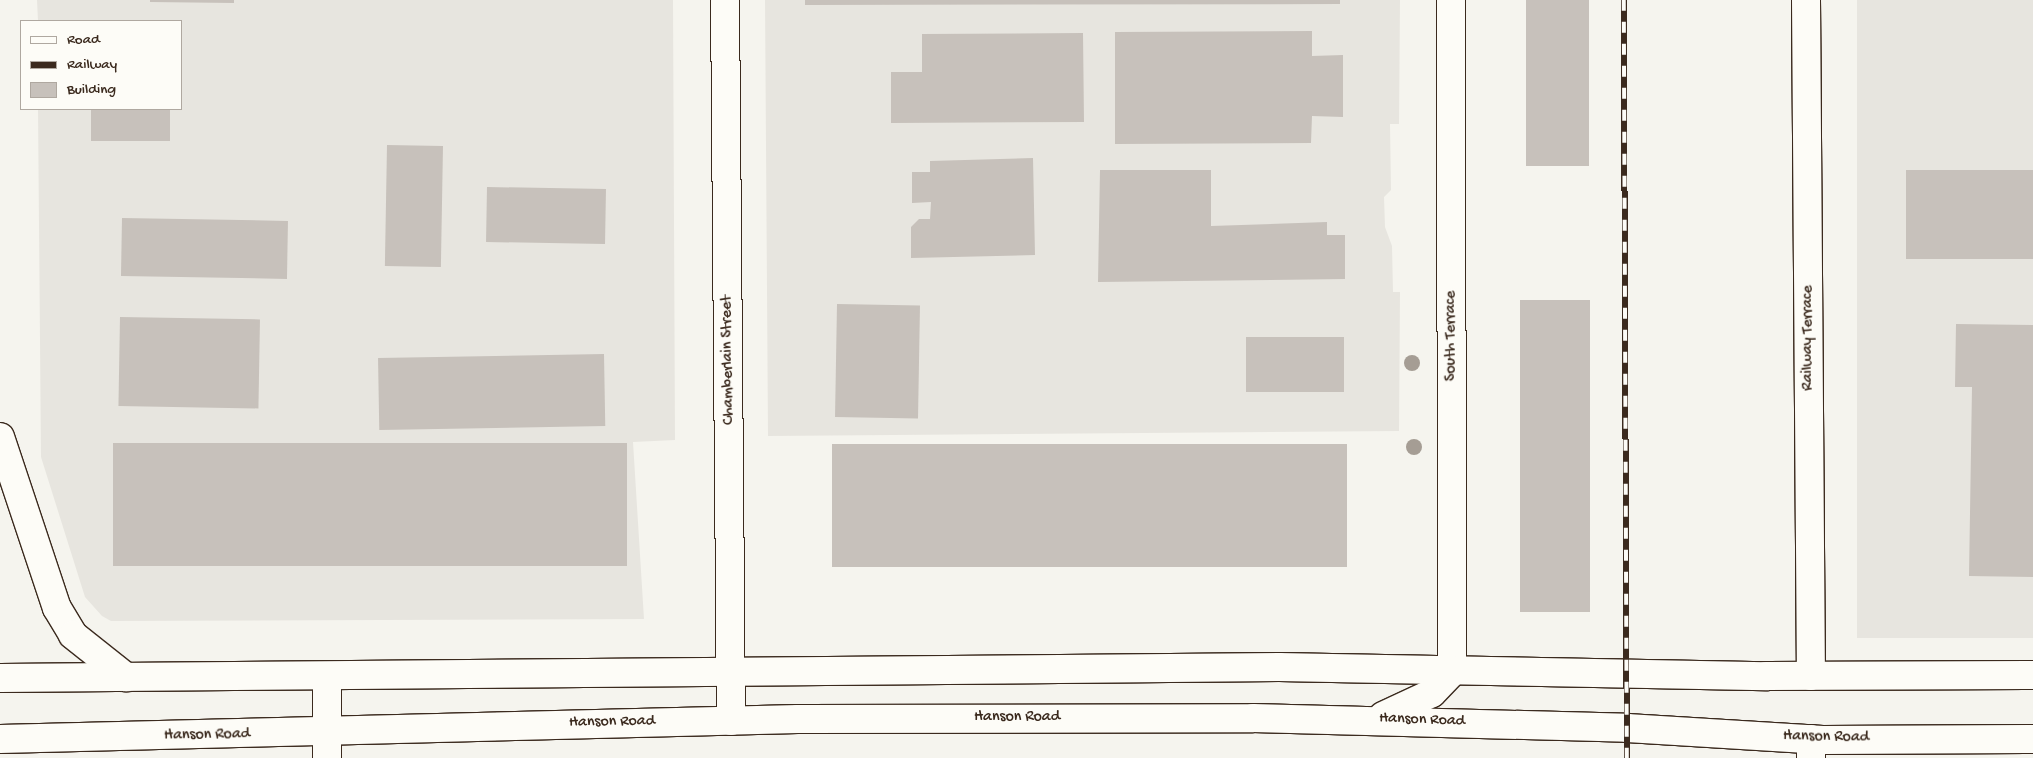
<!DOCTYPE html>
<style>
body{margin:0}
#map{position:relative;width:2033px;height:758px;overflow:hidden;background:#f5f4ee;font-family:"Gochi Hand",sans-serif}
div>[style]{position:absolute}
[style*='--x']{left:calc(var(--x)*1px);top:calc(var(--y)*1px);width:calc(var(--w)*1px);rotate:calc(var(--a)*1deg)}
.built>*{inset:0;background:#e7e5df;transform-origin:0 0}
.building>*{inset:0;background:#c7c1bb;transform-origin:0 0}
.roads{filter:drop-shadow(1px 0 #3b2a1e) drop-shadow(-1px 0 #3b2a1e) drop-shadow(0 1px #3b2a1e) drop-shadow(0 -1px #3b2a1e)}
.minor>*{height:28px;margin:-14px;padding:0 14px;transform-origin:14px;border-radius:14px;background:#fdfcf7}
.major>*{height:28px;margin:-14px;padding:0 14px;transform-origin:14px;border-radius:14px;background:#fdfcf7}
.rail>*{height:5.5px;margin-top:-2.75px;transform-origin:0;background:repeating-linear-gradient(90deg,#fdfcf7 0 11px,#3b2a1e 0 22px);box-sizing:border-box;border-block:1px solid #3b2a1e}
.trees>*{width:16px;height:16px;margin:-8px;border-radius:50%;background:#a59d94}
span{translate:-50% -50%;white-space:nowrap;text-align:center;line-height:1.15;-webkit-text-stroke:4px #fdfcf7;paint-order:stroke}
.street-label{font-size:16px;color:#3b2a1e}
.legend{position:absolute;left:20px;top:20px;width:162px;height:90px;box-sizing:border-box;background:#fdfcf7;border:1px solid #afa8a0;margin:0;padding:6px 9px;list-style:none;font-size:15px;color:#3b2a1e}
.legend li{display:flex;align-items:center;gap:10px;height:25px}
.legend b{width:25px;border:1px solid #afa8a0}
</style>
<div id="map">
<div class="built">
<i style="clip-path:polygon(37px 0,673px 0,675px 440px,633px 442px,644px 619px,111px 621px,102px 616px,85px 597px,41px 457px,38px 109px,181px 109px,181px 21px,38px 21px)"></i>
<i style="clip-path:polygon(765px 0,1400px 0,1399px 124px,1390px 124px,1391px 190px,1384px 197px,1385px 227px,1392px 246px,1393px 292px,1400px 292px,1399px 431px,768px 436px)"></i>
<i style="left:1857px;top:0;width:176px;height:638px"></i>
</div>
<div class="building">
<i style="clip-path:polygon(150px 0,234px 0,234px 3px,150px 2px)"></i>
<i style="clip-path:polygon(805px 0,1340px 0,1340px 4px,805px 5px)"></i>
<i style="left:1526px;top:0;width:63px;height:166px"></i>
<i style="clip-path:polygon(1312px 31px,1312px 56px,1343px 55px,1343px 117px,1312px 116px,1311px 143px,1115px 144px,1115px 32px)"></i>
<i style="clip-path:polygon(1083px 33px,1084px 122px,891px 123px,891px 72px,922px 72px,922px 34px)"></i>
<i style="left:91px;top:109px;width:79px;height:32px"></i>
<i style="left:387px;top:145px;width:56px;height:121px;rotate:1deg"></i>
<i style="clip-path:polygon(1033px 158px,1035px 255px,911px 258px,911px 227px,919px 219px,930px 219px,931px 202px,912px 203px,912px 172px,930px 172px,930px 161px)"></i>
<i style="clip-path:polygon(1100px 170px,1211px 170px,1211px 226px,1327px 222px,1327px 235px,1345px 235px,1345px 279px,1098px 282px)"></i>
<i style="left:1906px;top:170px;width:127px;height:89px"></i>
<i style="left:487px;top:187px;width:119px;height:55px;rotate:1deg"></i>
<i style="left:122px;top:218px;width:166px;height:58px;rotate:1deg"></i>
<i style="left:1520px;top:300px;width:70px;height:312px"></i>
<i style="left:837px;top:304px;width:83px;height:113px;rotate:1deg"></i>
<i style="left:120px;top:317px;width:140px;height:89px;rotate:1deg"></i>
<i style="clip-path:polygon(1956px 324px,2033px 325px,2033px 577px,1969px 576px,1972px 387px,1955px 387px)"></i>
<i style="left:1246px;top:337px;width:98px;height:55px"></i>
<i style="left:604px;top:354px;width:72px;height:226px;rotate:89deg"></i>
<i style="left:627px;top:443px;width:123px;height:514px;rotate:90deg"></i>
<i style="left:1347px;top:444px;width:123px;height:515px;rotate:90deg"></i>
</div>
<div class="roads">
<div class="minor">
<i style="--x:725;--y:0;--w:721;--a:89.52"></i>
<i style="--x:1451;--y:0;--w:672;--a:89.91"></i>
<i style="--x:1806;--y:0;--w:676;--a:89.58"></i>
<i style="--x:1811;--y:739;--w:19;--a:90"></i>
<i style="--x:327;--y:758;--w:80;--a:-90"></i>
</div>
<div class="major">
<i style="--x:0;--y:437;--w:180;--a:71.6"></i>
<i style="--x:57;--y:608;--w:31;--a:59"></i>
<i style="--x:73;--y:635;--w:68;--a:38.4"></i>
<i style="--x:0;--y:678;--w:1279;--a:-0.49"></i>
<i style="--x:1279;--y:667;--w:487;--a:1.1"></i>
<i style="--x:1766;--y:676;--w:267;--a:-0.2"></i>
<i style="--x:1383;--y:716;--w:54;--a:-25.1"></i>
<i style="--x:1432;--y:693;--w:29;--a:-46"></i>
<i style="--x:0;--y:739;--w:798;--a:-1.44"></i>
<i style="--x:798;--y:719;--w:455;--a:-0.1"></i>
<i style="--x:1253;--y:718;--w:374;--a:1.5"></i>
<i style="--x:1627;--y:728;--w:196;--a:3.5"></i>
<i style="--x:1823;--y:740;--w:210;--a:-0.3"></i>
</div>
</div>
<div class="rail">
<i style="--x:1624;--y:0;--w:758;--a:89.77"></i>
</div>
<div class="trees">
<i style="left:1412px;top:363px"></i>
<i style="left:1414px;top:447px"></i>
</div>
<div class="street-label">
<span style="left:1452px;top:336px;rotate:-90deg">South Terrace</span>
<span style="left:1809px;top:338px;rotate:-90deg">Railway Terrace</span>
<span style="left:729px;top:360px;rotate:-91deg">Chamberlain Street</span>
<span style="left:1017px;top:718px">Hanson Road</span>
<span style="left:1422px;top:721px;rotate:2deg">Hanson Road</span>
<span style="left:612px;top:723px;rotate:-1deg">Hanson Road</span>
<span style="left:207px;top:736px;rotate:-1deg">Hanson Road</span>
<span style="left:1826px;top:738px;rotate:1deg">Hanson Road</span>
</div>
<ul class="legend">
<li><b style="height:6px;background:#fdfcf7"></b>Road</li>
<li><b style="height:6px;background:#3b2a1e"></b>Railway</li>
<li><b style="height:14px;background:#c7c1bb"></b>Building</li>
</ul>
</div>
